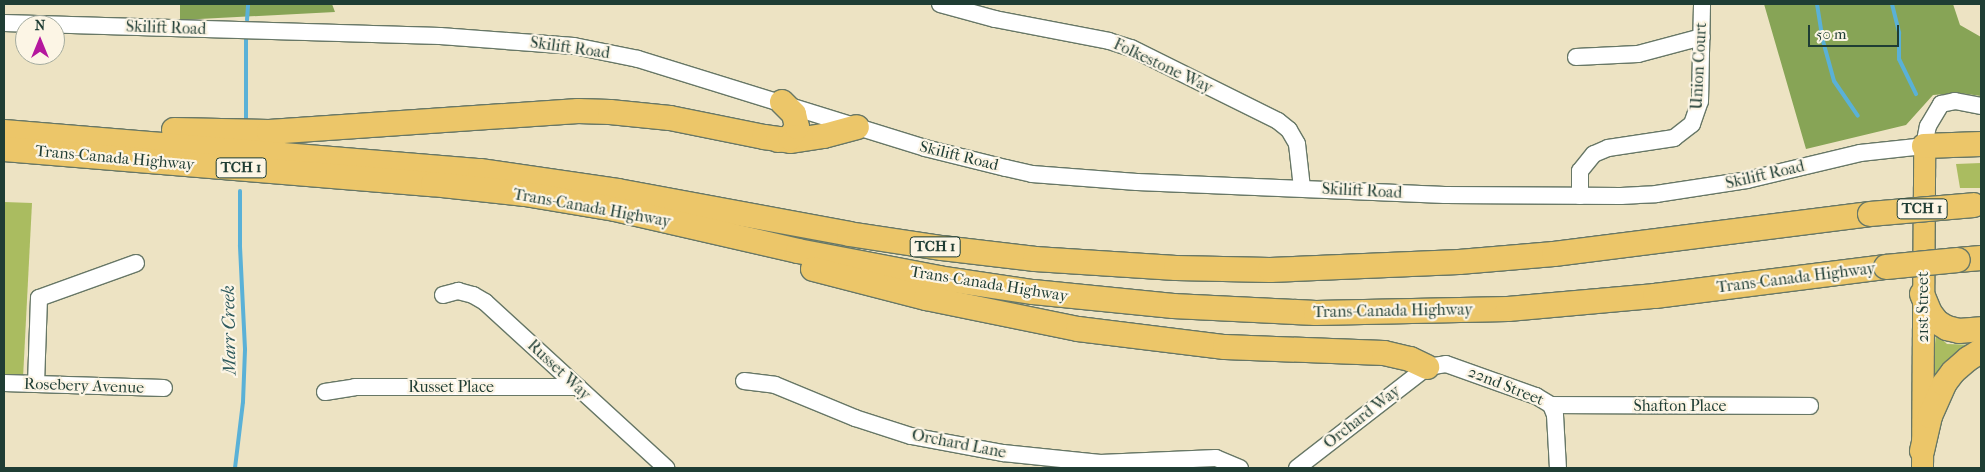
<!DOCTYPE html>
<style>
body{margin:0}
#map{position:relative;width:1985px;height:472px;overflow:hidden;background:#ede3c3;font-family:"IM FELL French Canon",serif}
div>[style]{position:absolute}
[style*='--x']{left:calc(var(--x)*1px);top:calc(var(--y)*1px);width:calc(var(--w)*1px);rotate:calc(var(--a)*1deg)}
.green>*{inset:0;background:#aabc60}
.forest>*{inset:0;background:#87a456}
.stream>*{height:4px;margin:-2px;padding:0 2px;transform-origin:2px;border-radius:2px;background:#5ab1d7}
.roads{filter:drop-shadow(1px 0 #677766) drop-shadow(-1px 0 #677766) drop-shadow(0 1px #677766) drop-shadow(0 -1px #677766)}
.minor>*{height:16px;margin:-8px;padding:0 8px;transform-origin:8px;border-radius:8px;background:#fff}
.major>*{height:21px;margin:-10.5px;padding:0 10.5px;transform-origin:10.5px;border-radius:10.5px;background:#ecc669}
.highway>*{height:24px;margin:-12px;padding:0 12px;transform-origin:12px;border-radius:12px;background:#ecc669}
.bridges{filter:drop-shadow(1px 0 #677766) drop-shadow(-1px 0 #677766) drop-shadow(0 1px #677766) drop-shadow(0 -1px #677766)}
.highway-bridge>*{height:24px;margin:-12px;padding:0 12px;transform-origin:12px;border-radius:12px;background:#ecc669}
span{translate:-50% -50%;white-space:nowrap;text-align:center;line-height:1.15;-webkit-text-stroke:4.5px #fcf5e5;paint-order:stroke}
.shield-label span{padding:1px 4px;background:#fcf5e5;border:1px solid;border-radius:4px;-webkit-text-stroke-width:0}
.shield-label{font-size:15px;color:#1f3d34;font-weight:700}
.street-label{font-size:16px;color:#1f3d34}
.water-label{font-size:18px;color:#2e5a5d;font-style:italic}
.frame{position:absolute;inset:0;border:5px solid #1f3d34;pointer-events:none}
.north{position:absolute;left:15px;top:15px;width:50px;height:50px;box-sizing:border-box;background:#fcf5e5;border:1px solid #a4ab9e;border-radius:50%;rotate:0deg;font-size:14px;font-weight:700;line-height:20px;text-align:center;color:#1f3d34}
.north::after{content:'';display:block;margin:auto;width:18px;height:22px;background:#b5179e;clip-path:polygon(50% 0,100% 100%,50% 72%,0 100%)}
.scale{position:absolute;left:1808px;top:25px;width:91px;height:22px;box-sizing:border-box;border:2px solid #1f3d34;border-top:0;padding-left:6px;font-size:15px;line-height:18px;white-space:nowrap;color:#1f3d34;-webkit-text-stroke:4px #fcf5e5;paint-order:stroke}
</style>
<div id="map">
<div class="green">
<i style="clip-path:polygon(1981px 163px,1981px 188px,1960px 188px,1956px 164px)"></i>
<i style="clip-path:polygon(4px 202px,32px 203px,23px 378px,4px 378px)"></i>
<i style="clip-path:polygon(1936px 333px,1947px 344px,1976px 345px,1931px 388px)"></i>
</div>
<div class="forest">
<i style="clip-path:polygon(180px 4px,332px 4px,335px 12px,180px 20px)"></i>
<i style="clip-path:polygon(1764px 4px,1953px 4px,1960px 25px,1981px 37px,1981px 96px,1960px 93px,1933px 95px,1906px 125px,1806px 149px)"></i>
</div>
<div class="stream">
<i style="--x:1817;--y:4;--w:37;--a:81"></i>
<i style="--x:1823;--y:41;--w:41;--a:74.6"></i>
<i style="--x:1834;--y:81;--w:42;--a:55.6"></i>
<i style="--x:1892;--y:4;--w:30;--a:76"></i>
<i style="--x:1899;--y:33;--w:26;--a:90"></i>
<i style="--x:1899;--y:59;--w:39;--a:64"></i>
<i style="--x:247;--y:20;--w:16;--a:-86"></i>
<i style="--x:246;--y:123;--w:87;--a:-90"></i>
<i style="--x:235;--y:468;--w:66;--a:-83.1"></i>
<i style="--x:243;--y:402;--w:53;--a:-87.8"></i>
<i style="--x:245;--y:349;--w:104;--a:-92.8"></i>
<i style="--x:240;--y:245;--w:54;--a:-90"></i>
</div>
<div class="roads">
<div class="minor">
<i style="--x:940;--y:4;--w:57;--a:15.3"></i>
<i style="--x:995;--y:19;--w:116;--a:10.9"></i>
<i style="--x:1109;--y:41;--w:23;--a:18"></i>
<i style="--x:1131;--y:48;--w:164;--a:26.4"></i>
<i style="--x:1278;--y:121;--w:14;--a:39"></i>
<i style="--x:1289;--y:130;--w:16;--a:60"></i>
<i style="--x:1297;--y:144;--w:44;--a:83.5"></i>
<i style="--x:4;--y:23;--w:436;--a:1.7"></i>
<i style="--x:440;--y:36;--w:134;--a:4.3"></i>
<i style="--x:574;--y:46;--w:65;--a:11.5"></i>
<i style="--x:638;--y:59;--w:300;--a:17.2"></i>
<i style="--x:925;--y:148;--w:83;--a:13.9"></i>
<i style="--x:1006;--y:168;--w:27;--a:13"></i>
<i style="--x:1032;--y:174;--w:105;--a:4.4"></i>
<i style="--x:1137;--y:182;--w:308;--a:2.4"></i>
<i style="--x:1445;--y:195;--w:176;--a:0.3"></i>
<i style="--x:1621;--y:196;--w:35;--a:-3"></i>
<i style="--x:1656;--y:194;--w:92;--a:-8.7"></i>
<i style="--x:1747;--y:180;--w:116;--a:-13.4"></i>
<i style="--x:1860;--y:153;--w:64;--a:-6.2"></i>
<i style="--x:1924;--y:146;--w:20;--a:-79"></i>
<i style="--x:1928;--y:126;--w:26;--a:-59"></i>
<i style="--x:1941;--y:104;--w:14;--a:-12"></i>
<i style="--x:1955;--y:101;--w:26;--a:11"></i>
<i style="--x:1576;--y:57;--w:62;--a:-2.8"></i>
<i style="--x:1638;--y:54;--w:66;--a:-14.9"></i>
<i style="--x:1580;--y:196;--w:25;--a:-90"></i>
<i style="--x:1580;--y:171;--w:22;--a:-51"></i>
<i style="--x:1594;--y:154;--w:15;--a:-23"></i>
<i style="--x:1608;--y:148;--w:67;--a:-8.6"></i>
<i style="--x:1674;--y:138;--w:23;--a:-38"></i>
<i style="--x:1692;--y:124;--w:24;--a:-71"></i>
<i style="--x:1700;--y:101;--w:97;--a:-88.8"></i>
<i style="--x:443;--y:295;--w:16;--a:-15"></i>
<i style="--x:458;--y:291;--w:16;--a:15"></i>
<i style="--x:473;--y:295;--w:14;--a:30"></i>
<i style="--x:485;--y:302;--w:246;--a:42.5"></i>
<i style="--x:744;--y:381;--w:31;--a:7"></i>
<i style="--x:775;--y:385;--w:87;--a:22.4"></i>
<i style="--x:855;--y:418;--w:59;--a:17.8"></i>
<i style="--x:911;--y:436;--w:94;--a:10.5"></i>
<i style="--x:1003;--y:453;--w:98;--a:5.9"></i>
<i style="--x:1100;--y:463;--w:116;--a:-2.5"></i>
<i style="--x:1216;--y:458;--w:26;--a:23"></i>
<i style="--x:4;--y:383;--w:160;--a:1.8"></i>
<i style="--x:36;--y:384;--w:86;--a:-88"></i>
<i style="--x:39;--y:298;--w:103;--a:-19.8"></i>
<i style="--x:325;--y:392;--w:30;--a:-9"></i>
<i style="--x:355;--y:387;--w:223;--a:0"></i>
<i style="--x:1551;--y:405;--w:259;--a:0.2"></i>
<i style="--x:1297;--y:468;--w:165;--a:-37.8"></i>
<i style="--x:1427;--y:367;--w:19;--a:-9"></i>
<i style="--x:1446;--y:364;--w:96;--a:19.6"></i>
<i style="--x:1536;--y:396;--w:17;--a:31"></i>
<i style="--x:1551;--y:405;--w:11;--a:68"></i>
<i style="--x:1555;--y:415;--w:53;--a:86.8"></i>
</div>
<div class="major">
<i style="--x:1922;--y:468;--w:322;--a:-89.6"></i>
</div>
<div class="highway">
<i style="--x:174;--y:130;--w:95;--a:1.2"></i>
<i style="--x:269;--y:132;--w:310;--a:-3.9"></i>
<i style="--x:578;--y:111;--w:32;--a:2"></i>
<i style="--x:610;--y:112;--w:60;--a:5.7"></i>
<i style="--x:670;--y:118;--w:96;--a:11.4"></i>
<i style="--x:764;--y:137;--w:27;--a:8"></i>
<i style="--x:791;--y:141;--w:33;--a:-9"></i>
<i style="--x:824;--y:136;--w:34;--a:-15"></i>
<i style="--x:4;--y:132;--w:478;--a:4.7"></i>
<i style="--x:480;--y:171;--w:139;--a:8.2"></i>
<i style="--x:618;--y:191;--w:235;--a:10.5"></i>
<i style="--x:849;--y:234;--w:94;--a:8.6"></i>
<i style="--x:942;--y:248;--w:94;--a:6.7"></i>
<i style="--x:1035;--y:259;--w:141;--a:3.7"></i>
<i style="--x:1176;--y:268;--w:94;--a:1.2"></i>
<i style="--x:1270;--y:270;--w:189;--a:-2.4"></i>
<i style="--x:1459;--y:262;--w:95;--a:-4.8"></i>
<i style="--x:1554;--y:254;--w:319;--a:-7.2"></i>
<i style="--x:778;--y:140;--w:12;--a:-9"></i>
<i style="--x:790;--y:138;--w:13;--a:-58"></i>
<i style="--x:797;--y:127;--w:13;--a:-103"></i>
<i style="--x:794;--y:114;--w:17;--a:-135"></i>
<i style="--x:1924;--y:146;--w:57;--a:-2"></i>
<i style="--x:4;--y:149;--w:430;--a:4.7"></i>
<i style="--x:433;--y:184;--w:93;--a:6.2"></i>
<i style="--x:525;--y:194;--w:91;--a:9.5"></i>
<i style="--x:615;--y:209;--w:188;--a:12.9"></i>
<i style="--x:798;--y:251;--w:144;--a:10.8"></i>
<i style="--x:939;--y:278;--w:95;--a:8.5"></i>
<i style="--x:1033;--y:292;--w:141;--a:5.7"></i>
<i style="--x:1173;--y:306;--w:143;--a:2.8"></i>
<i style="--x:1316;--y:313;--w:192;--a:-1.2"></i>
<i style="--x:1508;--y:309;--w:148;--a:-5.1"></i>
<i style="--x:1655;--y:296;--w:233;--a:-7.2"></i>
<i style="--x:1958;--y:260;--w:23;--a:-5"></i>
<i style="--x:813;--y:269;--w:117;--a:14.4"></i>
<i style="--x:926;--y:298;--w:155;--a:11.5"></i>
<i style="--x:1078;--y:329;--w:148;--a:7"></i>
<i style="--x:1225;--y:347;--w:159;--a:2.2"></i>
<i style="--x:1384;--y:353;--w:27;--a:13"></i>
<i style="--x:1410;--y:359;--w:19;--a:25"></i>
<i style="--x:1922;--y:294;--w:21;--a:67"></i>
<i style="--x:1930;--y:313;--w:11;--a:52"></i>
<i style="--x:1937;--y:322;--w:12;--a:31"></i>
<i style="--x:1947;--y:328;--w:12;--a:14"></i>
<i style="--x:1959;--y:331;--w:22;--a:-5"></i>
<i style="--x:1922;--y:451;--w:36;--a:-77"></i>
<i style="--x:1930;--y:416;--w:35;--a:-66"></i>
<i style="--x:1944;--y:384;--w:15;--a:-53"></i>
<i style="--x:1953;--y:372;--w:20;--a:-41"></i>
<i style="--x:1968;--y:359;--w:15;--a:-32"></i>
</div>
</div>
<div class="bridges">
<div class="highway-bridge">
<i style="--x:1870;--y:214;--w:104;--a:-4.9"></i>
<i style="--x:1886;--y:267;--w:72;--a:-5.6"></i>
</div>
</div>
<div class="shield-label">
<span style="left:241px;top:168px">TCH 1</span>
<span style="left:1922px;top:209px">TCH 1</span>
<span style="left:935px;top:247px">TCH 1</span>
</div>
<div class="street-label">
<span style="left:166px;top:28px;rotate:2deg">Skilift Road</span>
<span style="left:570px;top:48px;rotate:8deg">Skilift Road</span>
<span style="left:1163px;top:66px;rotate:25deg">Folkestone Way</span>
<span style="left:1699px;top:66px;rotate:-87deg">Union Court</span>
<span style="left:959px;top:156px;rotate:14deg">Skilift Road</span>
<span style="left:115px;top:158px;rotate:5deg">Trans-Canada Highway</span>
<span style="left:1765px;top:175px;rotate:-13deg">Skilift Road</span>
<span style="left:1362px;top:191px;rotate:3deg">Skilift Road</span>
<span style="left:592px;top:208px;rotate:10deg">Trans-Canada Highway</span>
<span style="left:1796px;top:278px;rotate:-7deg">Trans-Canada Highway</span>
<span style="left:989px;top:284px;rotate:9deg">Trans-Canada Highway</span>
<span style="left:1923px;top:307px;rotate:-90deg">21st Street</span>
<span style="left:1393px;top:311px;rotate:-1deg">Trans-Canada Highway</span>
<span style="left:559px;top:370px;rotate:43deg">Russet Way</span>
<span style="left:84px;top:386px;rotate:2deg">Rosebery Avenue</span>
<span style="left:1506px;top:386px;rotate:22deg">22nd Street</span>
<span style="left:451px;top:387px">Russet Place</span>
<span style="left:1680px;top:406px">Shafton Place</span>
<span style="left:1362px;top:417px;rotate:-38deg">Orchard Way</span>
<span style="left:959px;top:444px;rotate:11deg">Orchard Lane</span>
</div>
<div class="water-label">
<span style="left:230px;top:330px;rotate:-91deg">Marr Creek</span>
</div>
<div class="frame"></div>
<div class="north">N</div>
<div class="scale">50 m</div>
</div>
